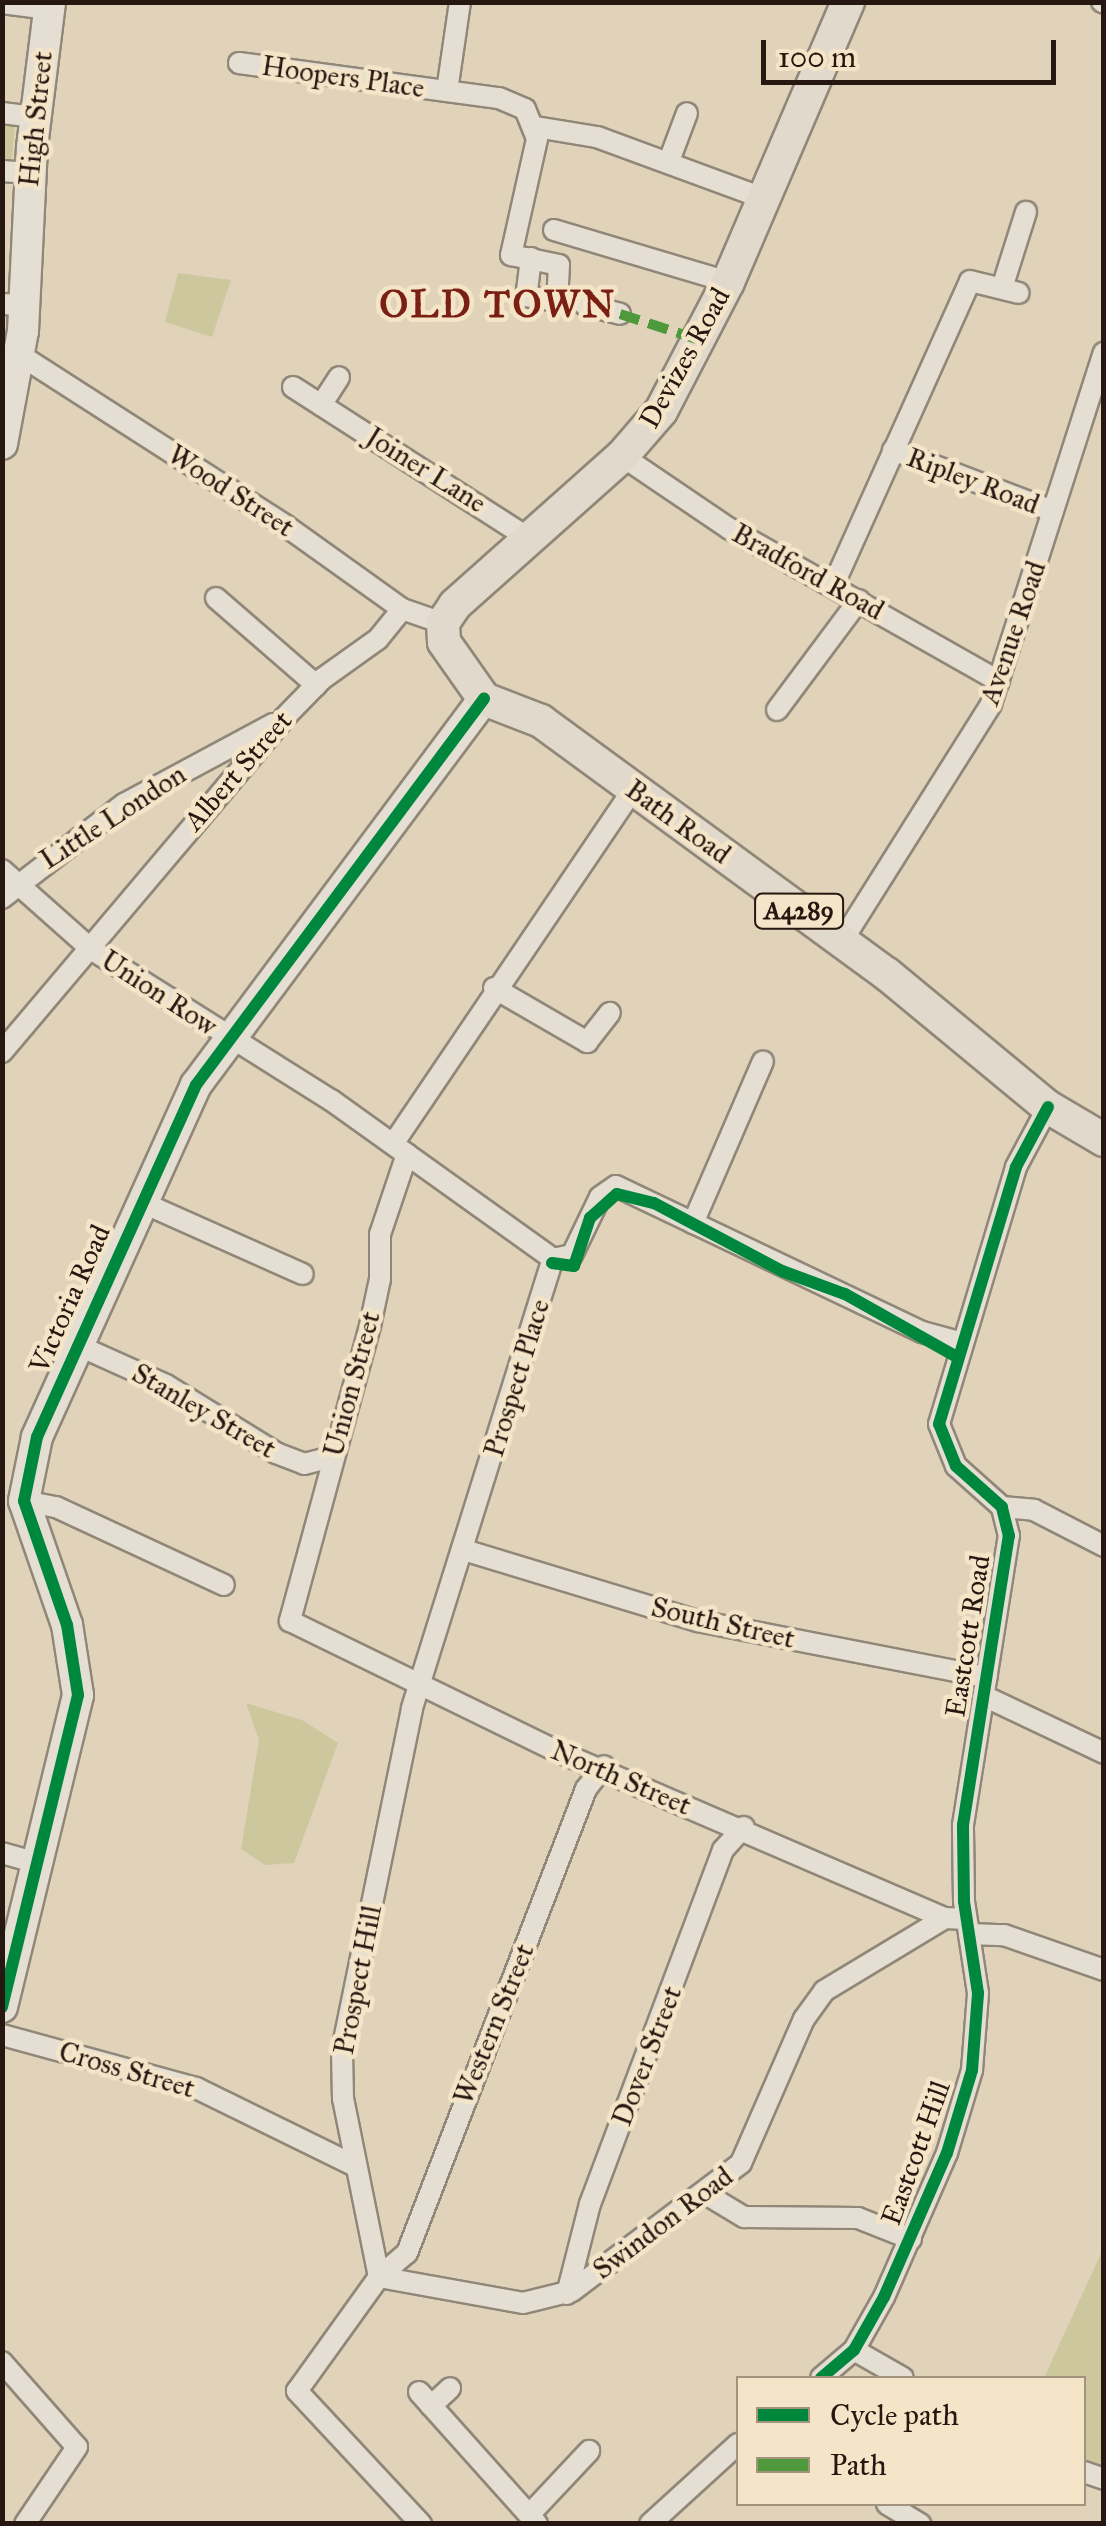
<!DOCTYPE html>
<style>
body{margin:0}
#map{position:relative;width:1106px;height:2526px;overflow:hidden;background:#e1d3ba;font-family:"IM FELL Great Primer",serif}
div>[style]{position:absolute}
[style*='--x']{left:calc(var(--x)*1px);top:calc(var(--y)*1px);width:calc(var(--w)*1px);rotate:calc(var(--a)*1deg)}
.green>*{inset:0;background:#cdc79d}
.roads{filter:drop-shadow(2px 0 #908778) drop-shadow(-2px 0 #908778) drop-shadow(0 2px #908778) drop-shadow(0 -2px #908778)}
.street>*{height:20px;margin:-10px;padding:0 10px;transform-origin:10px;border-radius:10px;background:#e5dfd3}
.secondary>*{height:30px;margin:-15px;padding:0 15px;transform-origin:15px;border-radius:15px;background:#e5dfd3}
.primary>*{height:32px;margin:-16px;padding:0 16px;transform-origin:16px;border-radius:16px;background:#e1d9cb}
.quiet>*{height:10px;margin-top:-5px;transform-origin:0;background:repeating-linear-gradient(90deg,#4e993c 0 20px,transparent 0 30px)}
.cycleway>*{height:12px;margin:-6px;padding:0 6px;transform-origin:6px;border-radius:6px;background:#00873e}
span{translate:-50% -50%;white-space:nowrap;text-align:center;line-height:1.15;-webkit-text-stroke:9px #f5e5c8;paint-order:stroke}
.shield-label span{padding:2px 8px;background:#f5e5c8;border:2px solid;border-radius:8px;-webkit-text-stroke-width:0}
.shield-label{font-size:25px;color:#261711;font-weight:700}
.street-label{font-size:28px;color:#261711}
.district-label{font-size:38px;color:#7a1f14;font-weight:700;letter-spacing:2.5px}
.frame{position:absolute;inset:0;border:5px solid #261711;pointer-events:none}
.legend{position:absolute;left:736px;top:2376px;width:350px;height:130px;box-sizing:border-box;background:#f5e5c8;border:2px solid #a2937f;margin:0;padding:12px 18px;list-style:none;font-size:30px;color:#261711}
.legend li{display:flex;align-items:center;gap:20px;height:50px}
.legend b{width:50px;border:2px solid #a2937f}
.scale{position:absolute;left:761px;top:40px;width:295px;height:45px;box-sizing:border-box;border:5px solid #261711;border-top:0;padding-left:12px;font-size:30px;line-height:35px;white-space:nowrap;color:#261711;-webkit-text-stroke:8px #f5e5c8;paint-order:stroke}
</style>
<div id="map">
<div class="green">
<i style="clip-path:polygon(3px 124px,15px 125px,11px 166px,3px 165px)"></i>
<i style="clip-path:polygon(178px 273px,231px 280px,212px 337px,165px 322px)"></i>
<i style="clip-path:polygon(246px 1703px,302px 1720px,338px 1743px,294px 1863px,265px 1865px,241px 1849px,259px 1740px)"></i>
<i style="clip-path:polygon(1103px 2249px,1103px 2470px,1084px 2463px,1084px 2378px,1044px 2378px)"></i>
</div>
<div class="roads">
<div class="street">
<i style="--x:1102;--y:2;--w:2;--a:27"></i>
<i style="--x:2;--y:3;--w:47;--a:7.3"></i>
<i style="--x:239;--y:63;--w:262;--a:7.7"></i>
<i style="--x:499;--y:98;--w:28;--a:23"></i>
<i style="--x:525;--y:109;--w:32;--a:68"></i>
<i style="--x:537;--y:139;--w:119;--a:102.6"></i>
<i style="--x:511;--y:255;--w:49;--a:11.8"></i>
<i style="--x:559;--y:265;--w:35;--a:93"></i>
<i style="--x:447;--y:91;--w:90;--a:-81.7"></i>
<i style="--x:2;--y:113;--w:33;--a:7"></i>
<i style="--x:536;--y:127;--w:62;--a:9.3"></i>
<i style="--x:597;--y:137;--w:177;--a:20.2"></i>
<i style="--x:669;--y:161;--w:51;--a:-69.4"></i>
<i style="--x:2;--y:171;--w:28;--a:4"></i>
<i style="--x:554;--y:230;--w:182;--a:16.6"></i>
<i style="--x:531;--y:258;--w:38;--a:97"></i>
<i style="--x:526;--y:296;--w:39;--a:9"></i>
<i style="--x:1002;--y:288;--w:80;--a:-72.5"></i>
<i style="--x:2;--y:304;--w:21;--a:3"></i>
<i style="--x:585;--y:305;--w:36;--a:14"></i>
<i style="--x:20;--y:355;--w:316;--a:32.7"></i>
<i style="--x:286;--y:526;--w:143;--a:35.6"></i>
<i style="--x:402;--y:609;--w:43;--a:18.9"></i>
<i style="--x:293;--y:387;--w:279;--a:32.7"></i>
<i style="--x:321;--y:405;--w:33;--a:-57"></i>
<i style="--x:893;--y:450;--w:171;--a:20.9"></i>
<i style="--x:622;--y:456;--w:130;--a:34.1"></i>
<i style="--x:730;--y:529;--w:309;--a:29.5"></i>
<i style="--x:833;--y:586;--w:334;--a:-65.8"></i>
<i style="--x:970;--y:281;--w:50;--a:13.8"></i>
<i style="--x:216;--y:598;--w:133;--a:41"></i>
<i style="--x:777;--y:710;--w:137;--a:-53.3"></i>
<i style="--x:2;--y:870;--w:119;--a:41.6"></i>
<i style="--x:91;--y:949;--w:284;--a:32.2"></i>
<i style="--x:331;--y:1100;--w:273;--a:35.6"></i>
<i style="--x:2;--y:898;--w:154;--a:-37.6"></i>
<i style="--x:124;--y:804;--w:169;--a:-28.2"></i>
<i style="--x:842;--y:941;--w:280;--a:-57.8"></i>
<i style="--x:991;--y:704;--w:369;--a:-72.2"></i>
<i style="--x:494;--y:988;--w:108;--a:30.1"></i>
<i style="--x:587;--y:1042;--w:37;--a:-52"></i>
<i style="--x:2;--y:1052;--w:437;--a:-49.8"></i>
<i style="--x:284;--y:718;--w:54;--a:-45.7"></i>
<i style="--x:322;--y:679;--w:69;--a:-35.5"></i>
<i style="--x:378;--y:639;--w:38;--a:-51"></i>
<i style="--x:393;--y:1144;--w:429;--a:-55.9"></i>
<i style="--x:407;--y:1154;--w:84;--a:108.6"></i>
<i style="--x:380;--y:1234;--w:45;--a:90"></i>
<i style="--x:380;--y:1279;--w:48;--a:102"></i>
<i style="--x:370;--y:1326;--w:306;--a:105.2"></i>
<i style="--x:290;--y:1621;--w:299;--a:26"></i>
<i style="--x:559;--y:1752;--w:420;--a:23.3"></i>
<i style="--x:945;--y:1918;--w:21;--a:3"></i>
<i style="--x:141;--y:1202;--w:177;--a:24"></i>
<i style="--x:693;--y:1223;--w:176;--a:-66.6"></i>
<i style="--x:553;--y:1259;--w:19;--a:-12"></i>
<i style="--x:572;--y:1255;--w:64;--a:-64.2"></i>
<i style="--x:600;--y:1197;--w:19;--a:-35"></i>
<i style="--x:616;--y:1186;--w:339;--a:25.5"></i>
<i style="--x:922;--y:1332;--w:39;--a:15"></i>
<i style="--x:77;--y:1345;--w:98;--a:24.2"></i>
<i style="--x:166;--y:1385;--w:129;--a:31.7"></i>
<i style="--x:276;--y:1453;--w:30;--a:21"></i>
<i style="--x:304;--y:1464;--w:29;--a:-14"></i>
<i style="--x:24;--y:1501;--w:33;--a:11"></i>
<i style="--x:56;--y:1507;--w:185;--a:24.9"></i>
<i style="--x:1002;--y:1507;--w:32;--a:5"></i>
<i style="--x:1034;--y:1510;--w:79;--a:27.2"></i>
<i style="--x:464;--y:1550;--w:245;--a:16.9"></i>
<i style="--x:698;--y:1621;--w:294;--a:11"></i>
<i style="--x:984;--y:1696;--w:133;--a:25.4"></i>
<i style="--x:2;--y:1853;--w:37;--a:16"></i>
<i style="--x:969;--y:1934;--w:35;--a:2"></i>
<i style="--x:1004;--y:1935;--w:106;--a:19.3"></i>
<i style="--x:2;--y:2035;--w:201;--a:15.3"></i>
<i style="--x:196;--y:2088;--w:177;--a:26.1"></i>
<i style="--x:704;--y:2193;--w:47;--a:31"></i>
<i style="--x:744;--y:2217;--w:114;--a:0.5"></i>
<i style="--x:858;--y:2218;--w:57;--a:21.6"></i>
<i style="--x:379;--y:2277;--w:182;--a:-101.4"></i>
<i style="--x:343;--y:2099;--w:49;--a:-91.2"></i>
<i style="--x:342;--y:2050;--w:349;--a:-78.4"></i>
<i style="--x:412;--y:1708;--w:471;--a:-72.6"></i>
<i style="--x:379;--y:2277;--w:146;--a:10.2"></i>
<i style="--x:523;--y:2303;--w:50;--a:-13.8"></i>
<i style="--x:572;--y:2291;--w:212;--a:-37.1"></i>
<i style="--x:741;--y:2163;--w:157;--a:-66.4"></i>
<i style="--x:804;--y:2019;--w:34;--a:-54"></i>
<i style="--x:824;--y:1991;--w:141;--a:-31.1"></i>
<i style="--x:567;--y:2294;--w:93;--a:-75.7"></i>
<i style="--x:590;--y:2204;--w:378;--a:-69.4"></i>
<i style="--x:723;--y:1850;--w:31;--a:-48"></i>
<i style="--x:854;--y:2350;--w:56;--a:29.7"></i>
<i style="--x:2;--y:2362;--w:113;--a:48.6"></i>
<i style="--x:77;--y:2447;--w:93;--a:124"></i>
<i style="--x:821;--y:2378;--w:43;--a:-40.3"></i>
<i style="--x:854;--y:2350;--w:61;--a:-60.5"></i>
<i style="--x:884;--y:2297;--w:157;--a:-66.4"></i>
<i style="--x:947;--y:2153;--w:87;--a:-73.2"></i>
<i style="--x:972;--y:2070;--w:77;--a:-85.5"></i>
<i style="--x:978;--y:1993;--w:93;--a:-98.7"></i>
<i style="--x:964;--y:1901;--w:76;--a:-90.8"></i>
<i style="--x:963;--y:1825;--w:293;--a:-81"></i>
<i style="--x:1009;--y:1536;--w:30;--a:-104"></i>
<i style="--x:1002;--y:1507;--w:62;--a:-138.3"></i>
<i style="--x:956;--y:1466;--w:45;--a:-112"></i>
<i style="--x:939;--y:1424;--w:268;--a:-73.3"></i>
<i style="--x:1016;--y:1167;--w:68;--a:-61.9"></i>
<i style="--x:419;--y:2392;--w:177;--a:48.2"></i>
<i style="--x:431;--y:2406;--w:26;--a:-43"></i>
<i style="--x:1084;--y:2472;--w:21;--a:19"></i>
<i style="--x:887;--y:2504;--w:39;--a:31"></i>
<i style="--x:529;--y:2515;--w:88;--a:-46.8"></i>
<i style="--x:421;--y:2524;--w:182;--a:-133"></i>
<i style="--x:297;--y:2391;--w:140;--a:-54.3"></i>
<i style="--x:379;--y:2277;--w:37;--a:-41"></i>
<i style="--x:407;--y:2253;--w:497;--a:-68.9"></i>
<i style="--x:586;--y:1789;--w:29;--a:-52"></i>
<i style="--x:650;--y:2524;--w:119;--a:-42.3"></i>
</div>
<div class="secondary">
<i style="--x:2;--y:444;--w:115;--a:-79.5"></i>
<i style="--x:23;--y:331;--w:184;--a:-87.2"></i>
<i style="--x:32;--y:147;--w:146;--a:-82.9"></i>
<i style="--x:2;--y:2007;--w:321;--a:-76.3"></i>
<i style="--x:78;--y:1695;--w:71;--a:-98.9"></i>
<i style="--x:67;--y:1625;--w:131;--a:-109.1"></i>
<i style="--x:24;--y:1501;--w:65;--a:-78.5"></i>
<i style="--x:37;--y:1437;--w:386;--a:-65.7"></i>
<i style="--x:196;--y:1085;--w:482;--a:-53.3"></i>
</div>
<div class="primary">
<i style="--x:848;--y:2;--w:305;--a:113.2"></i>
<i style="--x:728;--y:282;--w:145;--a:117.4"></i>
<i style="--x:661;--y:411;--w:60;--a:130.9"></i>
<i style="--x:622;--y:456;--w:224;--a:138.3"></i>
<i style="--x:455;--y:605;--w:22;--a:124"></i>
<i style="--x:443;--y:623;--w:19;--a:87"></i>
<i style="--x:444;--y:642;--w:70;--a:54.9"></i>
<i style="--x:484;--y:699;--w:61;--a:21.1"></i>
<i style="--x:541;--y:721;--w:429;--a:36.2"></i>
<i style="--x:887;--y:974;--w:209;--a:39.6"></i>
<i style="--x:1048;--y:1107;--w:65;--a:30.5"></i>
</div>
</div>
<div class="quiet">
<i style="--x:620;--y:314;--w:84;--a:18"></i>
</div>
<div class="cycleway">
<i style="--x:552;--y:1263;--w:22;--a:8"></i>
<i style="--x:574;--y:1266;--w:51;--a:-71.6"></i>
<i style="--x:590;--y:1218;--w:36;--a:-42"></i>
<i style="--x:617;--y:1194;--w:38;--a:14"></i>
<i style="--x:654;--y:1203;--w:145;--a:28"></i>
<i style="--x:782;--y:1271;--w:67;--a:20.1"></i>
<i style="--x:845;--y:1294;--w:126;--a:29.4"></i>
<i style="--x:2;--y:2007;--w:321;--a:-76.3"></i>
<i style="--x:78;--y:1695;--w:71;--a:-98.9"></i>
<i style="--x:67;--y:1625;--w:131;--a:-109.1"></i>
<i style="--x:24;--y:1501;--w:65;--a:-78.5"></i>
<i style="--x:37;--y:1437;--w:386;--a:-65.7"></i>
<i style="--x:196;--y:1085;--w:482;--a:-53.3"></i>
<i style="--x:821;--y:2378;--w:43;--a:-40.3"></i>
<i style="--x:854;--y:2350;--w:61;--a:-60.5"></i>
<i style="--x:884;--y:2297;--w:157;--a:-66.4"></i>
<i style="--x:947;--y:2153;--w:87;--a:-73.2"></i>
<i style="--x:972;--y:2070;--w:77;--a:-85.5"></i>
<i style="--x:978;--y:1993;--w:93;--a:-98.7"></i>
<i style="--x:964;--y:1901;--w:76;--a:-90.8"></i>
<i style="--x:963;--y:1825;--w:293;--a:-81"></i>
<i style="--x:1009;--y:1536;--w:30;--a:-104"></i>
<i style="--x:1002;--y:1507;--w:62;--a:-138.3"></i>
<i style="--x:956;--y:1466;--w:45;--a:-112"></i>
<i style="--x:939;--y:1424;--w:268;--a:-73.3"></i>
<i style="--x:1016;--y:1167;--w:68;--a:-61.9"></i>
</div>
<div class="shield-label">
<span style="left:799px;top:911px">A4289</span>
</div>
<div class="street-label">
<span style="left:343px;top:77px;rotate:8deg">Hoopers Place</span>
<span style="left:36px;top:119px;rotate:-84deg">High Street</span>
<span style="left:685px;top:358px;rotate:-61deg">Devizes Road</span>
<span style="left:426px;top:470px;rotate:32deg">Joiner Lane</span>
<span style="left:973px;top:481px;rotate:21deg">Ripley Road</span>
<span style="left:231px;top:491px;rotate:33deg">Wood Street</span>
<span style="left:808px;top:572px;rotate:29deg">Bradford Road</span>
<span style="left:1013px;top:633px;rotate:-71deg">Avenue Road</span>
<span style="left:238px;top:771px;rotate:-49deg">Albert Street</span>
<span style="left:113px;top:817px;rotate:-33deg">Little London</span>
<span style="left:678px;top:822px;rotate:36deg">Bath Road</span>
<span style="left:159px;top:993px;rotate:33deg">Union Row</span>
<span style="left:70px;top:1299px;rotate:-66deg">Victoria Road</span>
<span style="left:517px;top:1378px;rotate:-73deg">Prospect Place</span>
<span style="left:352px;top:1384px;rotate:-75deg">Union Street</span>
<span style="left:204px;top:1411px;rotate:30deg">Stanley Street</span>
<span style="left:723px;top:1623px;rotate:13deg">South Street</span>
<span style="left:968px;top:1636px;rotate:-81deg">Eastcott Road</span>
<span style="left:621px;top:1778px;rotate:23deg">North Street</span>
<span style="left:358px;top:1980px;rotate:-79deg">Prospect Hill</span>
<span style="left:494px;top:2024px;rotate:-68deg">Western Street</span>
<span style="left:647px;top:2056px;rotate:-69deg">Dover Street</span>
<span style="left:127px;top:2070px;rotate:16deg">Cross Street</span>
<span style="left:916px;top:2153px;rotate:-70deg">Eastcott Hill</span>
<span style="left:663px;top:2223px;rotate:-37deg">Swindon Road</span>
</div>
<div class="district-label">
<span style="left:498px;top:305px">OLD TOWN</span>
</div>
<div class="frame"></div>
<ul class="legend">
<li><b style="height:12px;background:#00873e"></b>Cycle path</li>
<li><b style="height:12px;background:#4e993c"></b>Path</li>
</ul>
<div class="scale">100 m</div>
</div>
